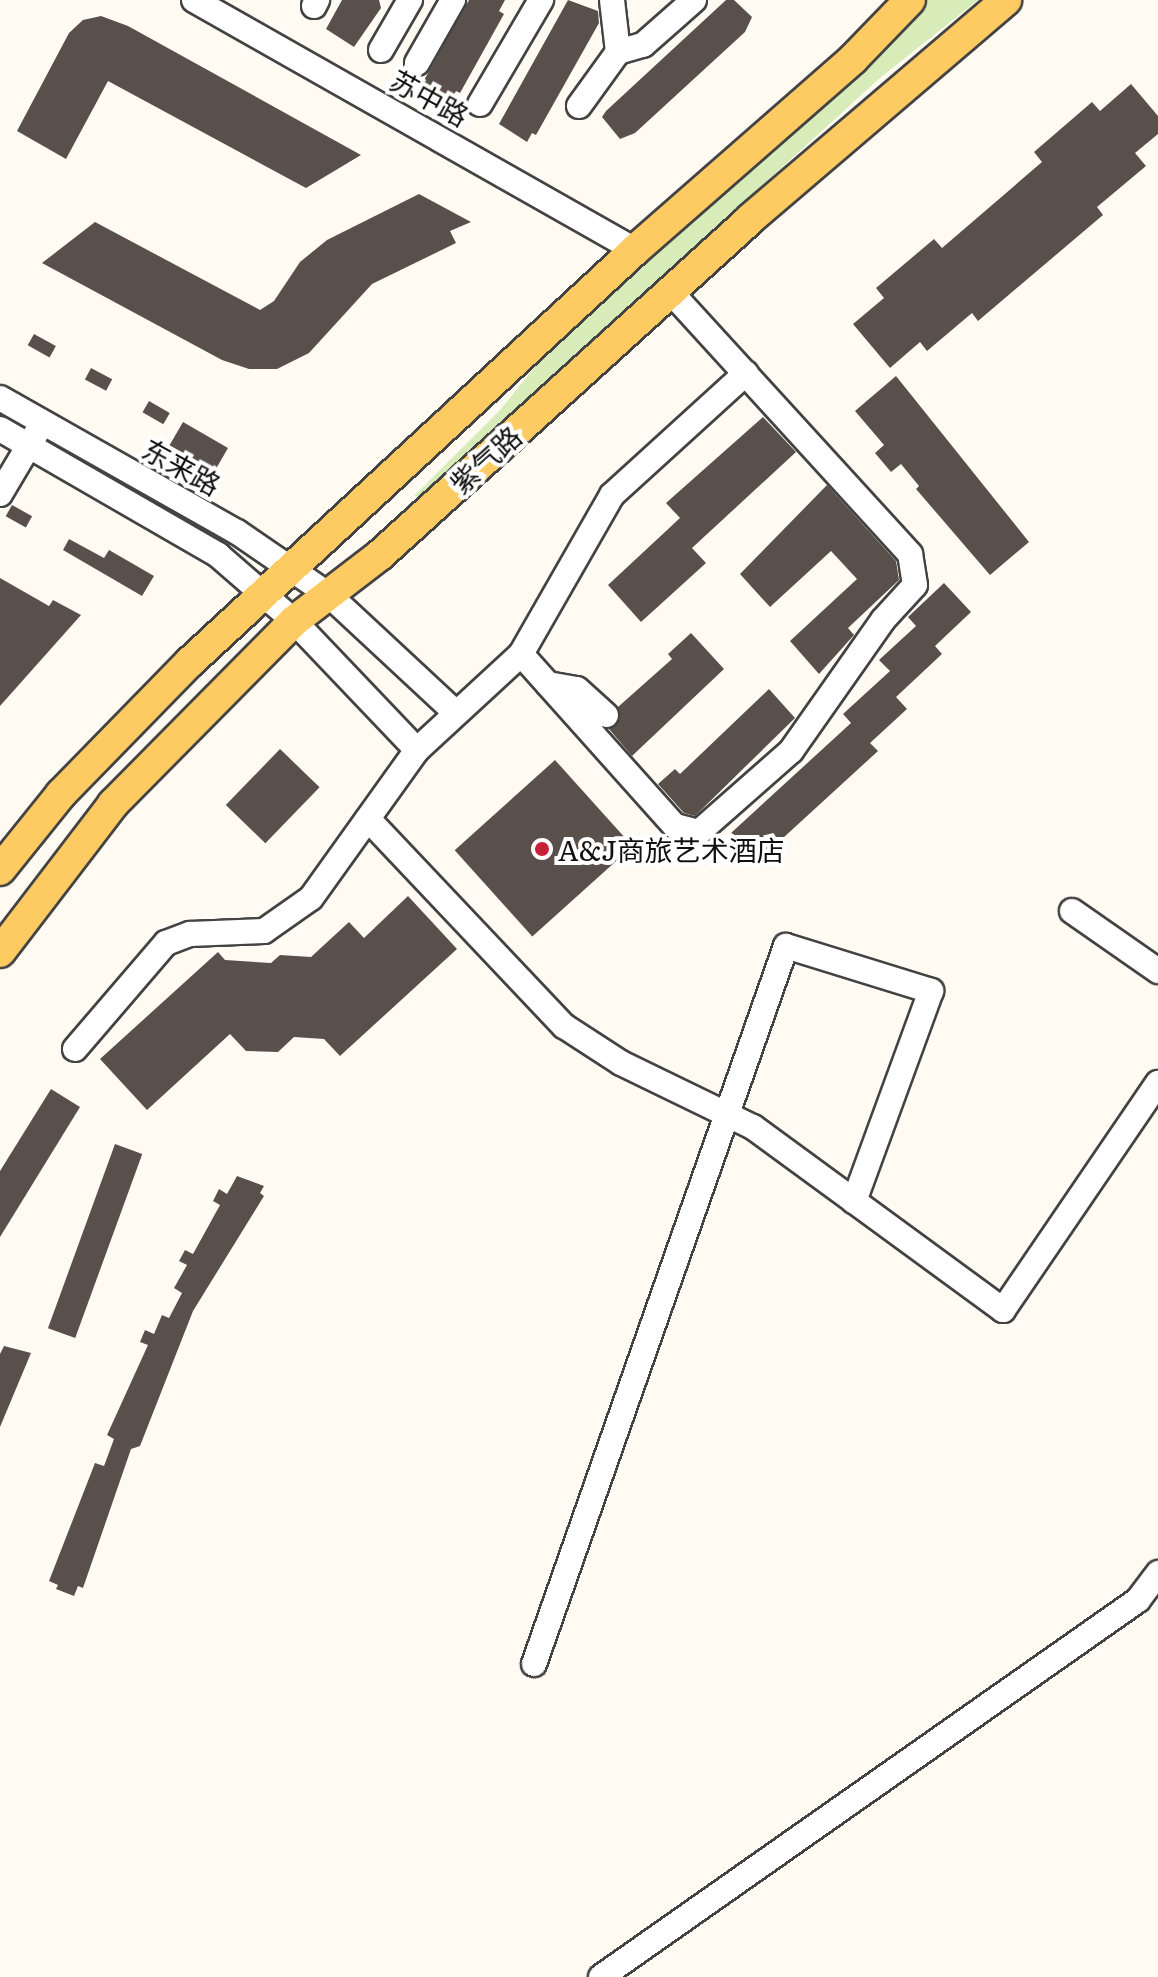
<!DOCTYPE html>
<meta charset="utf-8">
<style>
body{margin:0}
#map{position:relative;width:1158px;height:1977px;overflow:hidden;background:#fffbf3;font-family:Literata,"Noto Sans SC",serif}
div>[style]{position:absolute}
[style*='--x']{left:calc(var(--x)*1px);top:calc(var(--y)*1px);width:calc(var(--w)*1px);rotate:calc(var(--a)*1deg)}
.green>*{inset:0;background:#d8ecb9}
.building>*{inset:0;background:#59504b;transform-origin:0 0}
.roads{filter:drop-shadow(2px 0 #434343) drop-shadow(-2px 0 #434343) drop-shadow(0 2px #434343) drop-shadow(0 -2px #434343)}
.minor>*{height:24px;margin:-12px;padding:0 12px;transform-origin:12px;border-radius:12px;background:#fff}
.major>*{height:30px;margin:-15px;padding:0 15px;transform-origin:15px;border-radius:15px;background:#fecb63}
.dots>*{width:22px;height:22px;translate:-50% -50%;box-sizing:border-box;border:4px solid #fff;border-radius:50%}
span{translate:-50% -50%;white-space:nowrap;text-align:center;line-height:1.15;-webkit-text-stroke:8px #fff;paint-order:stroke}
.street-label{font-size:28px;color:#101010}
.poi-label{font-size:28px;color:#101010}
.left{translate:0 -50%;text-align:left}
</style>
<div id="map">
<div class="green">
<i style="clip-path:polygon(926px 0,978px 0,880px 78px,420px 497px,414px 496px,501px 409px,546px 353px)"></i>
</div>
<div class="building">
<i style="clip-path:polygon(342px 0,379px 0,381px 8px,354px 47px,326px 29px)"></i>
<i style="clip-path:polygon(469px 0,505px 0,499px 11px,504px 14px,460px 93px,456px 91px,451px 100px,423px 82px)"></i>
<i style="clip-path:polygon(568px 0,598px 11px,599px 23px,536px 135px,532px 133px,527px 142px,499px 124px)"></i>
<i style="clip-path:polygon(726px 0,734px 0,752px 17px,745px 32px,635px 133px,620px 139px,602px 117px,606px 111px)"></i>
<i style="clip-path:polygon(101px 16px,128px 26px,361px 155px,306px 188px,108px 81px,66px 159px,17px 131px,69px 33px,83px 20px)"></i>
<i style="clip-path:polygon(1131px 84px,1158px 116px,1158px 134px,1135px 153px,1146px 166px,1097px 207px,1103px 215px,978px 321px,972px 313px,927px 351px,920px 342px,890px 368px,853px 324px,884px 298px,876px 288px,934px 239px,942px 248px,1042px 162px,1034px 152px,1092px 102px,1100px 111px)"></i>
<i style="clip-path:polygon(419px 194px,471px 222px,450px 231px,456px 243px,372px 284px,309px 353px,277px 369px,249px 369px,222px 360px,42px 263px,95px 222px,260px 310px,274px 301px,300px 262px,327px 240px)"></i>
<i style="left:34px;top:334px;width:25px;height:13px;rotate:29deg"></i>
<i style="left:91px;top:368px;width:24px;height:13px;rotate:28deg"></i>
<i style="clip-path:polygon(896px 376px,1029px 542px,990px 575px,916px 489px,919px 486px,901px 464px,891px 472px,875px 453px,884px 445px,855px 411px)"></i>
<i style="left:149px;top:401px;width:24px;height:13px;rotate:30deg"></i>
<i style="clip-path:polygon(763px 417px,796px 452px,692px 548px,706px 563px,641px 622px,608px 585px,680px 518px,666px 503px)"></i>
<i style="left:183px;top:422px;width:52px;height:29px;rotate:30deg"></i>
<i style="clip-path:polygon(827px 485px,896px 561px,899px 580px,848px 628px,854px 635px,819px 674px,790px 641px,857px 579px,831px 551px,770px 607px,740px 574px)"></i>
<i style="left:12px;top:505px;width:23px;height:13px;rotate:29deg"></i>
<i style="clip-path:polygon(69px 539px,104px 558px,109px 550px,154px 576px,142px 596px,63px 550px)"></i>
<i style="clip-path:polygon(0 578px,49px 606px,53px 600px,81px 615px,0 706px)"></i>
<i style="clip-path:polygon(944px 583px,971px 612px,935px 646px,942px 654px,896px 697px,907px 709px,870px 743px,878px 751px,759px 860px,731px 833px,851px 723px,843px 714px,890px 671px,879px 660px,916px 626px,908px 617px)"></i>
<i style="clip-path:polygon(691px 633px,724px 669px,632px 756px,609px 729px,620px 719px,618px 707px,672px 659px,668px 654px)"></i>
<i style="clip-path:polygon(769px 689px,795px 718px,695px 816px,684px 813px,658px 784px,675px 769px,680px 774px)"></i>
<i style="left:280px;top:749px;width:55px;height:78px;rotate:44deg"></i>
<i style="left:555px;top:760px;width:116px;height:135px;rotate:48deg"></i>
<i style="clip-path:polygon(408px 896px,457px 949px,340px 1056px,324px 1039px,294px 1037px,278px 1052px,246px 1051px,230px 1034px,147px 1110px,100px 1059px,218px 952px,225px 960px,271px 963px,280px 955px,311px 957px,349px 922px,364px 938px)"></i>
<i style="clip-path:polygon(51px 1089px,80px 1107px,0 1237px,0 1171px)"></i>
<i style="left:115px;top:1144px;width:29px;height:196px;rotate:20deg"></i>
<i style="clip-path:polygon(237px 1176px,264px 1186px,260px 1193px,264px 1196px,193px 1311px,140px 1446px,131px 1449px,83px 1588px,78px 1586px,74px 1596px,56px 1589px,58px 1585px,49px 1581px,95px 1463px,104px 1466px,114px 1439px,107px 1435px,148px 1345px,140px 1342px,145px 1330px,154px 1334px,162px 1315px,169px 1318px,182px 1293px,174px 1288px,187px 1265px,179px 1261px,185px 1250px,193px 1254px,220px 1205px,213px 1201px,219px 1189px,227px 1194px)"></i>
<i style="clip-path:polygon(4px 1346px,31px 1353px,0 1427px,0 1354px)"></i>
</div>
<div class="roads">
<div class="minor">
<i style="--x:194;--y:0;--w:507;--a:29.55"></i>
<i style="--x:314;--y:6;--w:7;--a:-63"></i>
<i style="--x:381;--y:50;--w:58;--a:-59.9"></i>
<i style="--x:618;--y:52;--w:26;--a:-16"></i>
<i style="--x:643;--y:45;--w:68;--a:-41.4"></i>
<i style="--x:417;--y:63;--w:73;--a:-60.3"></i>
<i style="--x:480;--y:104;--w:121;--a:-59.6"></i>
<i style="--x:579;--y:106;--w:67;--a:-54.2"></i>
<i style="--x:618;--y:52;--w:52;--a:-96.6"></i>
<i style="--x:0;--y:398;--w:272;--a:29.5"></i>
<i style="--x:237;--y:532;--w:112;--a:34.4"></i>
<i style="--x:329;--y:595;--w:173;--a:42.9"></i>
<i style="--x:0;--y:429;--w:252;--a:30"></i>
<i style="--x:218;--y:555;--w:101;--a:41"></i>
<i style="--x:294;--y:621;--w:178;--a:46.4"></i>
<i style="--x:0;--y:494;--w:72;--a:-59.2"></i>
<i style="--x:521;--y:654;--w:231;--a:48.2"></i>
<i style="--x:675;--y:826;--w:25;--a:14"></i>
<i style="--x:699;--y:832;--w:123;--a:-41.4"></i>
<i style="--x:791;--y:751;--w:160;--a:-54.9"></i>
<i style="--x:883;--y:620;--w:47;--a:-47.6"></i>
<i style="--x:915;--y:585;--w:31;--a:-99"></i>
<i style="--x:910;--y:554;--w:356;--a:-132.4"></i>
<i style="--x:548;--y:684;--w:29;--a:10"></i>
<i style="--x:577;--y:689;--w:39;--a:42"></i>
<i style="--x:368;--y:819;--w:285;--a:46.6"></i>
<i style="--x:564;--y:1026;--w:68;--a:33"></i>
<i style="--x:621;--y:1063;--w:147;--a:25.9"></i>
<i style="--x:753;--y:1127;--w:310;--a:36.2"></i>
<i style="--x:1003;--y:1310;--w:275;--a:-55.7"></i>
<i style="--x:1072;--y:911;--w:105;--a:34.9"></i>
<i style="--x:75;--y:1049;--w:140;--a:-49.4"></i>
<i style="--x:166;--y:943;--w:26;--a:-21"></i>
<i style="--x:190;--y:934;--w:74;--a:-2.3"></i>
<i style="--x:264;--y:931;--w:57;--a:-35.1"></i>
<i style="--x:311;--y:898;--w:182;--a:-54.4"></i>
<i style="--x:417;--y:750;--w:142;--a:-42.7"></i>
<i style="--x:521;--y:654;--w:183;--a:-60.2"></i>
<i style="--x:612;--y:495;--w:181;--a:-42.3"></i>
<i style="--x:534;--y:1664;--w:761;--a:-70.66"></i>
<i style="--x:786;--y:946;--w:152;--a:17.2"></i>
<i style="--x:931;--y:991;--w:224;--a:110.1"></i>
<i style="--x:601;--y:1977;--w:656;--a:-35.07"></i>
<i style="--x:1138;--y:1600;--w:34;--a:-53"></i>
</div>
<div class="major">
<i style="--x:0;--y:870;--w:97;--a:-51.2"></i>
<i style="--x:61;--y:794;--w:185;--a:-45.7"></i>
<i style="--x:190;--y:662;--w:606;--a:-42.79"></i>
<i style="--x:635;--y:250;--w:290;--a:-41.2"></i>
<i style="--x:853;--y:59;--w:82;--a:-46"></i>
<i style="--x:0;--y:952;--w:186;--a:-52.6"></i>
<i style="--x:113;--y:804;--w:257;--a:-45.3"></i>
<i style="--x:294;--y:621;--w:108;--a:-37.5"></i>
<i style="--x:380;--y:555;--w:500;--a:-42.2"></i>
<i style="--x:750;--y:219;--w:337;--a:-40.5"></i>
</div>
</div>
<div class="dots">
<i style="left:542px;top:849px;background:#c82037"></i>
</div>
<div class="street-label">
<span style="left:430px;top:97px;rotate:29deg">苏中路</span>
<span style="left:485px;top:459px;rotate:-42deg">紫气路</span>
<span style="left:182px;top:466px;rotate:29deg">东来路</span>
</div>
<div class="poi-label">
<span class="left" style="left:558px;top:849px">A&amp;J商旅艺术酒店</span>
</div>
</div>
